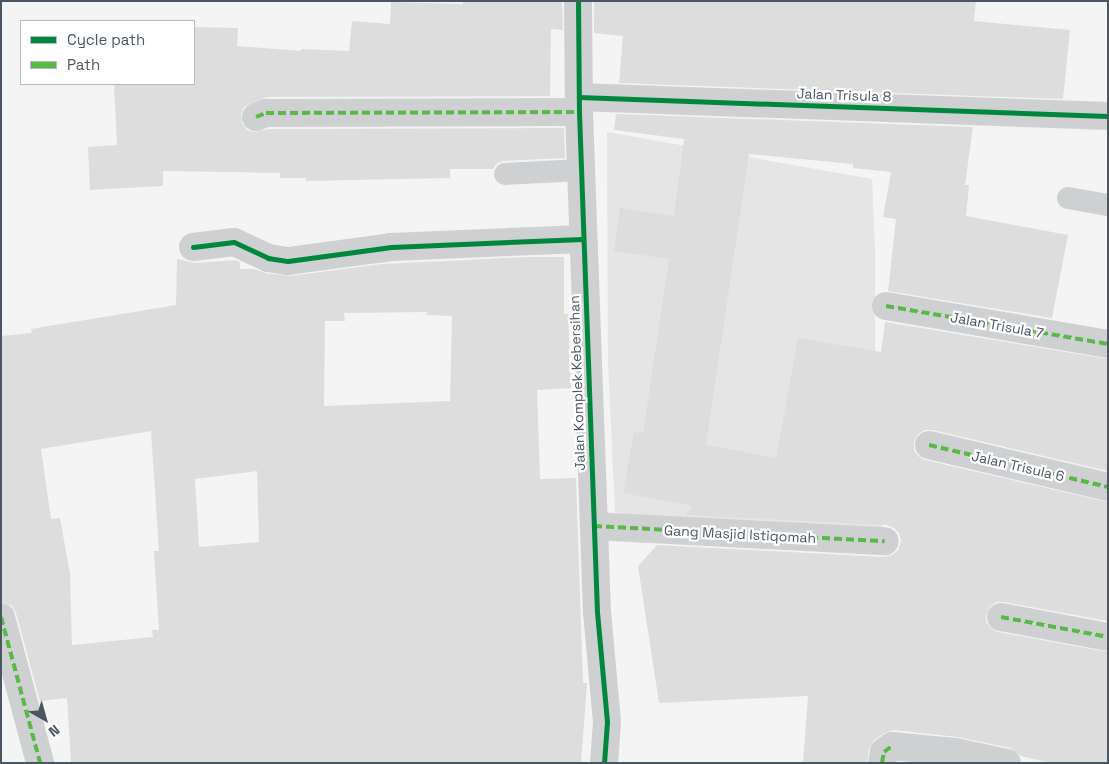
<!DOCTYPE html>
<style>
body{margin:0}
#map{position:relative;width:1109px;height:764px;overflow:hidden;background:#f4f4f4;font-family:"Space Grotesk",sans-serif}
div>[style]{position:absolute}
[style*='--x']{left:calc(var(--x)*1px);top:calc(var(--y)*1px);width:calc(var(--w)*1px);rotate:calc(var(--a)*1deg)}
.education>*{inset:0;background:#e6e5e6}
.building>*{inset:0;background:#ddddde}
.service>*{height:22px;margin:-11px;padding:0 11px;transform-origin:11px;border-radius:11px;background:#ced0d2}
.minor>*{height:28px;margin:-14px;padding:0 14px;transform-origin:14px;border-radius:14px;background:#ced0d2}
.quiet>*{height:4px;margin-top:-2px;transform-origin:0;background:repeating-linear-gradient(90deg,#58b947 0 8px,transparent 0 12px)}
.cycleway>*{height:5px;margin:-2.5px;padding:0 2.5px;transform-origin:2.5px;border-radius:2.5px;background:#00873e}
span{translate:-50% -50%;white-space:nowrap;text-align:center;line-height:1.15;-webkit-text-stroke:4.5px #fff;paint-order:stroke}
.street-label{font-size:14px;color:#4a5661}
.frame{position:absolute;inset:0;border:2px solid #4a5661;pointer-events:none}
.legend{position:absolute;left:20px;top:20px;width:175px;height:65px;box-sizing:border-box;background:#fff;border:1px solid #b7bbc0;margin:0;padding:6px 9px;list-style:none;font-size:15px;color:#4a5661}
.legend li{display:flex;align-items:center;gap:10px;height:25px}
.legend b{width:25px;border:1px solid #b7bbc0}
.north{position:absolute;left:20px;top:694px;width:50px;height:50px;-webkit-text-stroke:4px #fff;paint-order:stroke;rotate:142deg;font-size:14px;font-weight:700;line-height:20px;text-align:center;color:#4a5661}
.north::after{content:'';display:block;margin:auto;width:18px;height:22px;background:#4a5661;clip-path:polygon(50% 0,100% 100%,50% 72%,0 100%)}
</style>
<div id="map">
<div class="education">
<i style="clip-path:polygon(607px 132px,872px 179px,875px 250px,875px 347px,888px 472px,880px 551px,615px 512px,608px 362px)"></i>
</div>
<div class="building">
<i style="clip-path:polygon(463px 1px,562px 1px,563px 30px,551px 29px,550px 96px,266px 97px,244px 107px,241px 114px,242px 123px,247px 130px,254px 132px,269px 129px,564px 128px,565px 158px,504px 161px,497px 163px,493px 169px,450px 169px,450px 178px,306px 181px,306px 178px,280px 178px,280px 173px,163px 171px,163px 186px,90px 190px,88px 147px,117px 145px,114px 84px,194px 84px,194px 27px,238px 28px,237px 46px,301px 51px,301px 49px,349px 51px,352px 21px,390px 24px,391px 2px,463px 4px)"></i>
<i style="clip-path:polygon(594px 1px,976px 1px,974px 21px,1070px 30px,1063px 99px,619px 83px,623px 36px,594px 33px)"></i>
<i style="clip-path:polygon(616px 114px,973px 127px,965px 185px,969px 185px,966px 216px,1068px 235px,1052px 318px,888px 291px,896px 219px,883px 217px,891px 172px,853px 168px,853px 164px,749px 154px,706px 445px,776px 458px,798px 338px,881px 352px,885px 322px,1108px 359px,1108px 471px,933px 430px,925px 430px,918px 434px,914px 442px,914px 450px,918px 456px,925px 460px,1108px 502px,1108px 621px,1004px 602px,996px 602px,990px 607px,986px 615px,986px 622px,991px 628px,998px 632px,1108px 652px,1108px 763px,1051px 763px,1021px 756px,1010px 748px,958px 737px,893px 730px,883px 734px,874px 740px,869px 749px,867px 763px,803px 763px,808px 696px,659px 703px,638px 566px,657px 545px,884px 557px,892px 555px,898px 550px,901px 541px,899px 533px,894px 528px,886px 525px,685px 515px,693px 506px,623px 493px,634px 432px,643px 433px,669px 259px,614px 251px,620px 208px,674px 216px,684px 139px,614px 130px)"></i>
<i style="clip-path:polygon(evenodd,526px 257px,564px 257px,564px 314px,568px 314px,571px 388px,537px 390px,540px 479px,576px 478px,583px 683px,587px 683px,581px 763px,71px 763px,67px 698px,40px 701px,16px 613px,12px 606px,1px 602px,1px 336px,32px 333px,31px 329px,176px 305px,177px 259px,195px 263px,235px 260px,240px 262px,240px 269px,254px 269px,266px 273px,290px 276px,382px 264px,526px 257px,427px 312px,427px 315px,452px 316px,450px 401px,324px 406px,325px 321px,345px 321px,344px 313px,427px 312px,526px 257px,151px 431px,159px 551px,154px 551px,159px 630px,152px 630px,153px 637px,72px 645px,70px 574px,60px 518px,51px 519px,41px 449px,151px 431px,526px 257px,257px 471px,259px 542px,199px 547px,195px 479px,257px 471px)"></i>
</div>
<div class="service">
<i style="--x:505;--y:174;--w:76;--a:-3"></i>
<i style="--x:1068;--y:198;--w:41;--a:9.9"></i>
</div>
<div class="minor">
<i style="--x:578;--y:1;--w:111;--a:89.5"></i>
<i style="--x:579;--y:112;--w:500;--a:87.94"></i>
<i style="--x:597;--y:612;--w:110;--a:84.8"></i>
<i style="--x:607;--y:722;--w:41;--a:94.2"></i>
<i style="--x:579;--y:97;--w:529;--a:2.06"></i>
<i style="--x:256;--y:117;--w:11;--a:-22"></i>
<i style="--x:266;--y:113;--w:313;--a:-0.2"></i>
<i style="--x:193;--y:247;--w:41;--a:-7"></i>
<i style="--x:234;--y:242;--w:38;--a:25"></i>
<i style="--x:268;--y:258;--w:20;--a:9"></i>
<i style="--x:288;--y:261;--w:104;--a:-7.7"></i>
<i style="--x:391;--y:247;--w:192;--a:-2.4"></i>
<i style="--x:886;--y:306;--w:225;--a:9.7"></i>
<i style="--x:929;--y:445;--w:184;--a:13.2"></i>
<i style="--x:594;--y:526;--w:291;--a:3"></i>
<i style="--x:1;--y:617;--w:151;--a:75"></i>
<i style="--x:1001;--y:617;--w:109;--a:10.6"></i>
<i style="--x:882;--y:763;--w:11;--a:-80"></i>
<i style="--x:884;--y:752;--w:10;--a:-37"></i>
<i style="--x:892;--y:746;--w:63;--a:5.4"></i>
<i style="--x:955;--y:752;--w:53;--a:11.9"></i>
</div>
<div class="quiet">
<i style="--x:256;--y:117;--w:11;--a:-22"></i>
<i style="--x:266;--y:113;--w:313;--a:-0.2"></i>
<i style="--x:886;--y:306;--w:225;--a:9.7"></i>
<i style="--x:929;--y:445;--w:184;--a:13.2"></i>
<i style="--x:594;--y:526;--w:291;--a:3"></i>
<i style="--x:1;--y:617;--w:151;--a:75"></i>
<i style="--x:1001;--y:617;--w:109;--a:10.6"></i>
<i style="--x:882;--y:763;--w:11;--a:-80"></i>
<i style="--x:884;--y:752;--w:10;--a:-37"></i>
</div>
<div class="cycleway">
<i style="--x:578;--y:1;--w:111;--a:89.5"></i>
<i style="--x:579;--y:112;--w:500;--a:87.94"></i>
<i style="--x:597;--y:612;--w:110;--a:84.8"></i>
<i style="--x:607;--y:722;--w:41;--a:94.2"></i>
<i style="--x:579;--y:97;--w:529;--a:2.06"></i>
<i style="--x:193;--y:247;--w:41;--a:-7"></i>
<i style="--x:234;--y:242;--w:38;--a:25"></i>
<i style="--x:268;--y:258;--w:20;--a:9"></i>
<i style="--x:288;--y:261;--w:104;--a:-7.7"></i>
<i style="--x:391;--y:247;--w:192;--a:-2.4"></i>
</div>
<div class="street-label">
<span style="left:844px;top:95px;rotate:2deg">Jalan Trisula 8</span>
<span style="left:997px;top:325px;rotate:10deg">Jalan Trisula 7</span>
<span style="left:577px;top:383px;rotate:-92deg">Jalan Komplek Kebersihan</span>
<span style="left:1018px;top:466px;rotate:13deg">Jalan Trisula 6</span>
<span style="left:740px;top:534px;rotate:3deg">Gang Masjid Istiqomah</span>
</div>
<div class="frame"></div>
<ul class="legend">
<li><b style="height:6px;background:#00873e"></b>Cycle path</li>
<li><b style="height:6px;background:#58b947"></b>Path</li>
</ul>
<div class="north">N</div>
</div>
